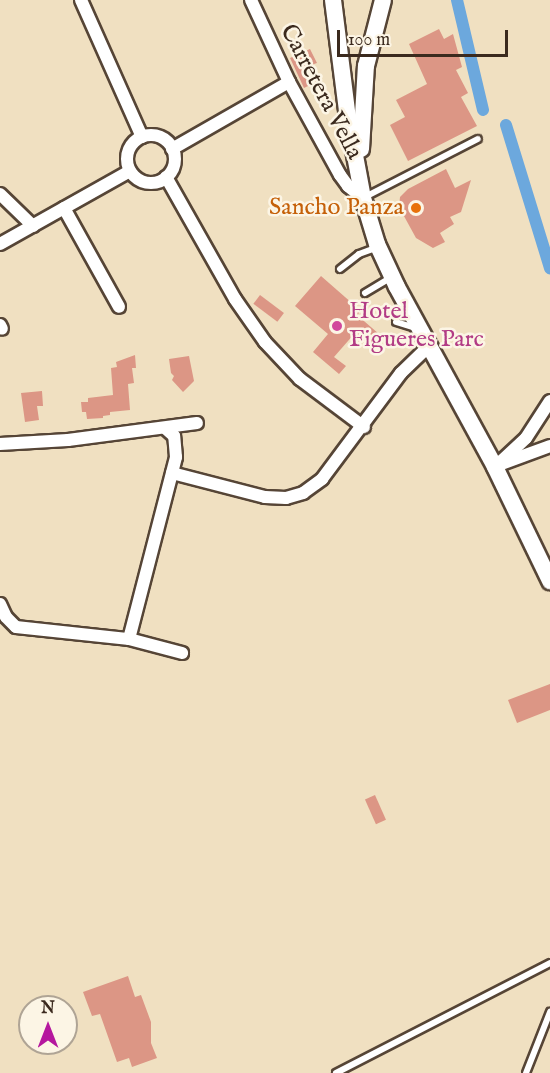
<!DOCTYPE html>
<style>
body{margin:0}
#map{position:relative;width:550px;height:1073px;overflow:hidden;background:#f0e0c1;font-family:"IM FELL English",serif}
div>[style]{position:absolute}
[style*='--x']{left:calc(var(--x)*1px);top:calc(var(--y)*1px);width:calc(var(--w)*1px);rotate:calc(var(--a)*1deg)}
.canal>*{height:12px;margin:-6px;padding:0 6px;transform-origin:6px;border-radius:6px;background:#6ca8dd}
.building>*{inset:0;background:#dc9685;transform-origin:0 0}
.roads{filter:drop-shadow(2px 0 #564536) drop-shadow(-2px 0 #564536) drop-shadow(0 2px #564536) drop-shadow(0 -2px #564536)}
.service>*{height:6px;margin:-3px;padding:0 3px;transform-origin:3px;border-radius:3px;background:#fff}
.minor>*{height:12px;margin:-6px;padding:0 6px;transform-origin:6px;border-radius:6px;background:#fff}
.minor>.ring{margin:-6px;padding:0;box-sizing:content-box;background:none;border:12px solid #fff;border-radius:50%}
.secondary>*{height:16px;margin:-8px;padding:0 8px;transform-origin:8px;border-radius:8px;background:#fff}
.dots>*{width:16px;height:16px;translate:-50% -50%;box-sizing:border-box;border:3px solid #fcf5e5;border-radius:50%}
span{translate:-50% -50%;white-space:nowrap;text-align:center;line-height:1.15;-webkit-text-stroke:5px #fcf5e5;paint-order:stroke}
.street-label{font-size:24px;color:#3b2a1e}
.food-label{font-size:24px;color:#c56008}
.right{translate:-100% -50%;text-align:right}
.hotel-label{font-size:24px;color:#b23c85}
.left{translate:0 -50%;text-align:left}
.north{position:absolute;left:18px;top:995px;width:60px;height:60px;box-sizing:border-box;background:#fcf5e5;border:2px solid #afa495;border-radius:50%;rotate:0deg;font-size:16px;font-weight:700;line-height:24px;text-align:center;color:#3b2a1e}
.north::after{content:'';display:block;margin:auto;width:21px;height:27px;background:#b5179e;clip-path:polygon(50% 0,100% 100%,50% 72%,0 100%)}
.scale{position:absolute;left:337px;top:30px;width:171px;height:27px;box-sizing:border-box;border:3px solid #3b2a1e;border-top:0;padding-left:8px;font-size:18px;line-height:21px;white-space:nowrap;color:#3b2a1e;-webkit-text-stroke:4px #fcf5e5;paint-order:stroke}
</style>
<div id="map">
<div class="canal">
<i style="--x:457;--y:0;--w:113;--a:76.7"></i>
<i style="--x:506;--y:125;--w:150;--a:72.9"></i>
</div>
<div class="building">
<i style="clip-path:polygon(439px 29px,444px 39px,453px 34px,462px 67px,456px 70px,468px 93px,461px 97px,477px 126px,408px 161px,390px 125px,405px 117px,396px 100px,427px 84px,409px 44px)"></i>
<i style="clip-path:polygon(310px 49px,317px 63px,311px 65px,318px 81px,304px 88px,290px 58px)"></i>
<i style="clip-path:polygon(446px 169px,455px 188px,471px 180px,461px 212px,450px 217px,454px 224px,440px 233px,445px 242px,433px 248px,416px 238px,399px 207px,400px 197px,408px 189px)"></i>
<i style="clip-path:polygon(321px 276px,361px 311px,357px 315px,379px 334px,370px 345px,355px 333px,334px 357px,346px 366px,339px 374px,313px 352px,328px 334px,295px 306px)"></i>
<i style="left:260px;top:295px;width:30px;height:11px;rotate:37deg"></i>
<i style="clip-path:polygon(135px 355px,136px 368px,132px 368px,134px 383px,128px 384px,130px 410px,110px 412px,110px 415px,103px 416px,103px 418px,87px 419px,86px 412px,82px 412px,81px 402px,88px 402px,88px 398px,113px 395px,111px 368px,117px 367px,116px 362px)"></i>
<i style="clip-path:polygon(189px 356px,194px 381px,183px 392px,172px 380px,174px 376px,171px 373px,169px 359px)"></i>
<i style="clip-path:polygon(42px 391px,43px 406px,37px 406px,39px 420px,25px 422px,21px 393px)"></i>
<i style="clip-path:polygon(550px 684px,550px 710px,517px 723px,508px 700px)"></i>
<i style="left:375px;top:795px;width:27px;height:11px;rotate:66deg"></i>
<i style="clip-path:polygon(128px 976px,135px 997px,141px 995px,151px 1022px,151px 1043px,157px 1058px,132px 1067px,129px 1058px,117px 1062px,100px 1014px,92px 1016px,83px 992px)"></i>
</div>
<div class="roads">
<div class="service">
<i style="--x:363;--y:198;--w:129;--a:-27.2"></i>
<i style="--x:340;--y:269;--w:24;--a:-38"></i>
<i style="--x:359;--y:254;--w:20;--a:-20"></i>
<i style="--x:365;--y:293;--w:29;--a:-31"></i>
<i style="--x:396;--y:322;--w:21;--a:17"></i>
<i style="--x:336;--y:1073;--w:241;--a:-27.2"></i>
<i style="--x:526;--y:1073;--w:66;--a:-68.5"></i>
</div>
<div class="minor">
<i style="--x:81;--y:0;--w:150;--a:66"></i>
<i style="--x:251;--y:0;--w:90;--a:65.1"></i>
<i style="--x:289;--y:82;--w:106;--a:61.3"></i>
<i style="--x:340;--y:175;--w:14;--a:54"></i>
<i style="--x:348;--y:186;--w:19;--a:39"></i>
<i class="ring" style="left:127px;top:135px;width:36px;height:36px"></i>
<i style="--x:172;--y:149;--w:135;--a:-29.8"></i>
<i style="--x:166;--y:177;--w:140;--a:60.5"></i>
<i style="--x:235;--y:299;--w:52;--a:55.1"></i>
<i style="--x:265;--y:342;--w:51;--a:46.6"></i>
<i style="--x:300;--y:379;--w:80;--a:36.9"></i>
<i style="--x:0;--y:194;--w:46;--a:44.1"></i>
<i style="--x:64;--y:208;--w:113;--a:60.9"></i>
<i style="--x:0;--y:244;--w:149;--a:-29.3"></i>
<i style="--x:0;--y:325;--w:4;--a:63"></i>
<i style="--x:0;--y:444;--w:68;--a:-3.4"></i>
<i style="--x:68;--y:440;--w:130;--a:-7.5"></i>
<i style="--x:501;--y:464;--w:52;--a:-20.2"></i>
<i style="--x:495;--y:467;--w:42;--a:-43.1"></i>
<i style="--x:526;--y:438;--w:44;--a:-57"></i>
<i style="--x:172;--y:473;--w:96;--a:14.5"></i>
<i style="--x:265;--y:497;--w:21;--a:3"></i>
<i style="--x:286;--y:498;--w:18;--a:-16"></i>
<i style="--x:303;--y:493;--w:24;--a:-36"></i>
<i style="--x:322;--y:479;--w:132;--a:-53.3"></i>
<i style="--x:401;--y:373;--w:39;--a:-44"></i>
<i style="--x:0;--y:604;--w:14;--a:65"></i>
<i style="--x:6;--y:617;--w:14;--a:45"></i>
<i style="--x:16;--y:627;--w:114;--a:6.1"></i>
<i style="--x:129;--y:639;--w:55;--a:14.8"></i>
<i style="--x:129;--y:639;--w:188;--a:-75.5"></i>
<i style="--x:176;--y:457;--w:21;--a:-95"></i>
<i style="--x:174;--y:436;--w:12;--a:-138"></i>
</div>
<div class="secondary">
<i style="--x:333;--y:0;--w:119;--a:82.8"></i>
<i style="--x:348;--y:118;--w:81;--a:79.4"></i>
<i style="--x:363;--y:198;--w:48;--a:73.1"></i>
<i style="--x:377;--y:244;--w:47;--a:65.1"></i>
<i style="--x:397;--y:287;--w:205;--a:61.4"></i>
<i style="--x:495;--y:467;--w:127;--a:64.2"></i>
<i style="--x:361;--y:149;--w:83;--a:-86.6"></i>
<i style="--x:366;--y:66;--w:68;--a:-75.6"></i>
</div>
</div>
<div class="dots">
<i style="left:416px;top:208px;background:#e8710a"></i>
<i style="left:337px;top:326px;background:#d1479c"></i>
</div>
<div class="street-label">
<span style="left:321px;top:92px;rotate:62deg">Carretera Vella</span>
</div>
<div class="food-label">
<span class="right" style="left:404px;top:208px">Sancho Panza</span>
</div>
<div class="hotel-label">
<span class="left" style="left:349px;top:326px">Hotel<br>Figueres Parc</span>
</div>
<div class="north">N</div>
<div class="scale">100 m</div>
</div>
